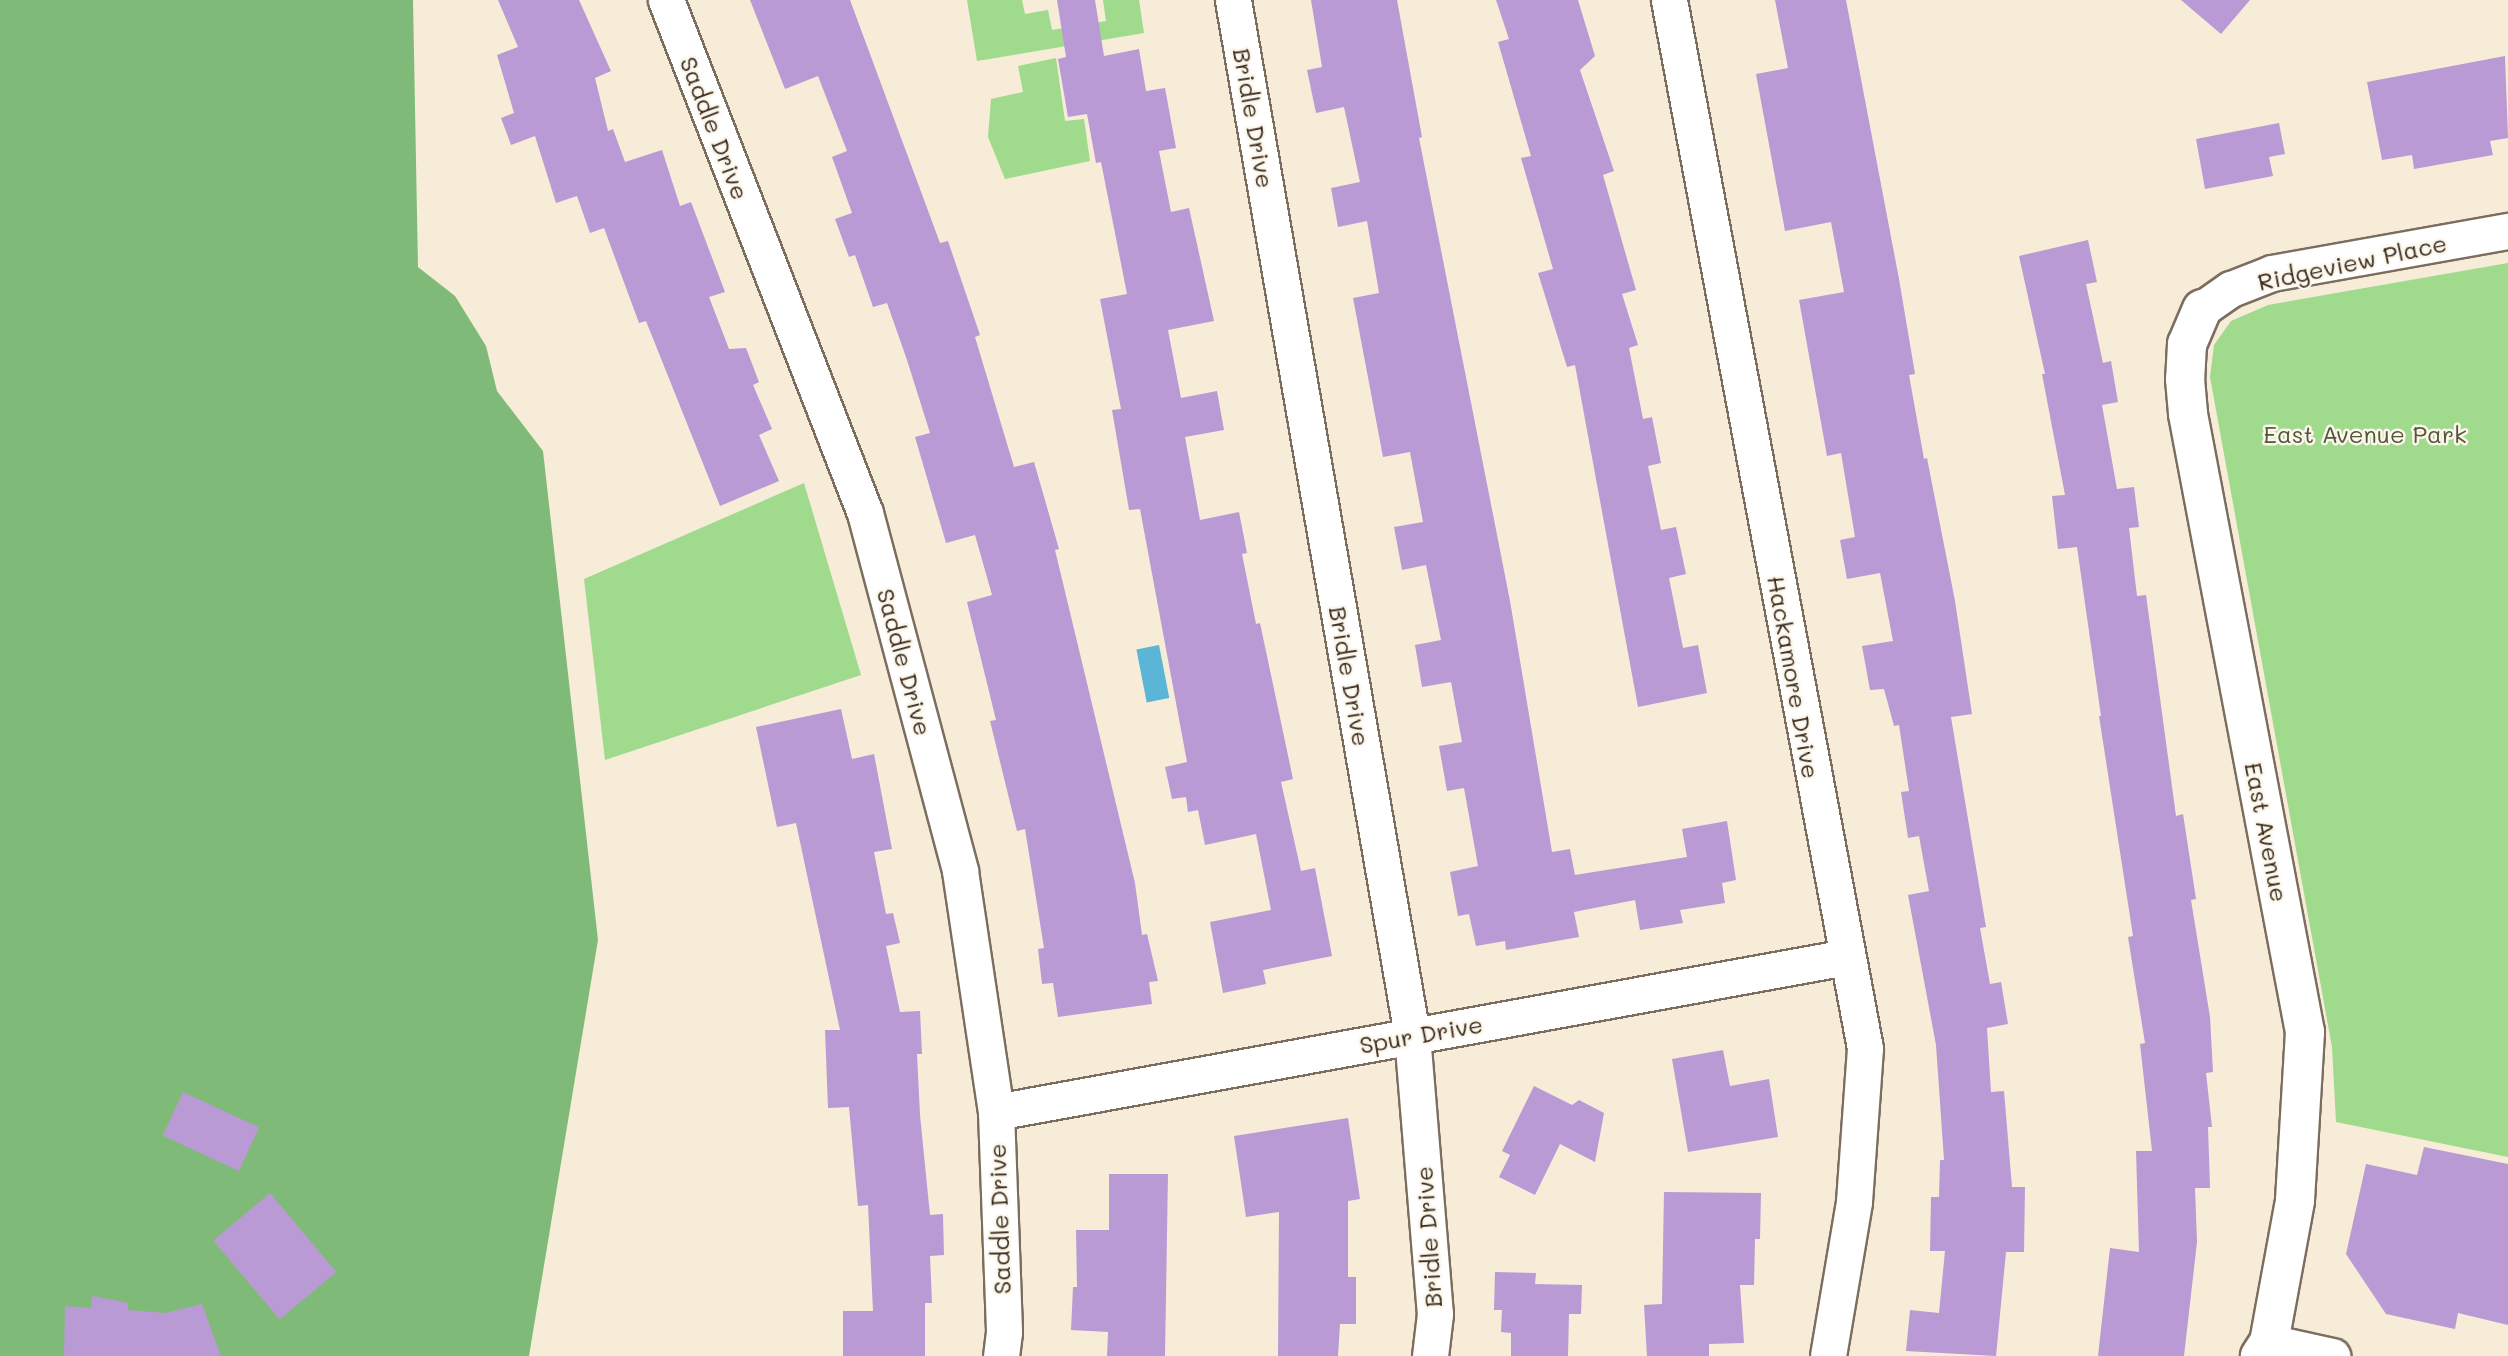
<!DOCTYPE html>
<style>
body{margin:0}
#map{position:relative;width:2508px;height:1356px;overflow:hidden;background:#f6ecd7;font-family:Mali,sans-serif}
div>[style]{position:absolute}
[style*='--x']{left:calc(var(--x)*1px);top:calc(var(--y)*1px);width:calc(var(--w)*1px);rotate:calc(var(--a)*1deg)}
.green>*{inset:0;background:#a0da8d}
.forest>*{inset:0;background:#80ba78}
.water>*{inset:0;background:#5ab5d7;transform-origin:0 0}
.building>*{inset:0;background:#b99ad4;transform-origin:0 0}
.roads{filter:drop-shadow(2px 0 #7c6e5f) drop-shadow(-2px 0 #7c6e5f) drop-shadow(0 2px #7c6e5f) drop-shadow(0 -2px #7c6e5f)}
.minor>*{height:35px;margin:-17.5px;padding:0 17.5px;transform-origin:17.5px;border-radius:17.5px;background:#fff}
.tertiary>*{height:38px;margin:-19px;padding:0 19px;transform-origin:19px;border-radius:19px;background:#fff}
span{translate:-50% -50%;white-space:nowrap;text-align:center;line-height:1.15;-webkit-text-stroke:5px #fbf7ec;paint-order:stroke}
.street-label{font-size:24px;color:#3b2a1e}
.park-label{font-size:24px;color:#54563a}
</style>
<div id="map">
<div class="green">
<i style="clip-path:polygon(967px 0,1022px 0,1025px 14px,1048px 10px,1052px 30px,1106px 21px,1103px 0,1139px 0,1144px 33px,977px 61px)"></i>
<i style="clip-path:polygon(1056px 58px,1065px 121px,1084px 119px,1090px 161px,1005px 179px,988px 137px,991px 99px,1023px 92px,1018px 66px)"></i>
<i style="clip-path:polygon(2508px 263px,2508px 1157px,2336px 1122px,2332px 1047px,2210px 377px,2214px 345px,2231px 321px,2268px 305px)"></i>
<i style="clip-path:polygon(804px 483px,861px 675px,605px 760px,584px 579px)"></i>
</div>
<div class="forest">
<i style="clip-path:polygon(0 0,413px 0,418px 267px,455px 296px,486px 346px,497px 391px,543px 451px,598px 940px,529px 1356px,0 1356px)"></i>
</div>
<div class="water">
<i style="left:1159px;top:645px;width:54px;height:23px;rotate:79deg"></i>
</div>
<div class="building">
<i style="clip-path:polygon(498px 0,579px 0,611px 71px,595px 78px,608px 131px,613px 129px,625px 162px,662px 150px,680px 206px,691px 202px,725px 292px,709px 297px,729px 349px,746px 348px,759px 382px,753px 385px,772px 429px,759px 435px,779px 481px,720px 506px,646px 321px,639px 323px,604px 228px,590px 233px,577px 196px,556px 203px,535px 136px,511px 145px,501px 118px,514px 113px,497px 55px,518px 47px)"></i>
<i style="clip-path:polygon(750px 0,850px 0,940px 243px,948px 241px,980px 335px,975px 337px,1014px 467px,1034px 462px,1059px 549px,1055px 550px,1135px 883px,1142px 935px,1147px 934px,1158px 981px,1149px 982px,1152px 1004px,1058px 1017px,1053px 983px,1042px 984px,1038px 949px,1044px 948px,1025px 829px,1017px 831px,990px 721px,996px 720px,967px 602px,992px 595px,975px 535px,946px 543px,915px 437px,930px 433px,907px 360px,887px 303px,873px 307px,855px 255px,849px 257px,835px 219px,852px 213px,832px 157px,847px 151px,818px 76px,785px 89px)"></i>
<i style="clip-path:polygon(1057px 0,1095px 0,1104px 56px,1139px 49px,1146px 91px,1165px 88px,1176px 148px,1159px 151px,1171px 212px,1189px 208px,1214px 321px,1168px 330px,1181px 398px,1217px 391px,1224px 430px,1185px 437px,1200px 520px,1239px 512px,1247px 553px,1242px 554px,1256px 624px,1260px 623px,1293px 779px,1281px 782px,1301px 871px,1315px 868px,1332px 956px,1263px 970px,1266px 984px,1223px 993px,1210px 922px,1271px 910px,1256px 834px,1205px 845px,1198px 810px,1188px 812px,1186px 797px,1172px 799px,1165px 767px,1187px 762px,1140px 509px,1129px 510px,1112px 410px,1121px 409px,1100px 299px,1127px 294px,1101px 162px,1096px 163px,1087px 114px,1068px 117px,1058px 59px,1066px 57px)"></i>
<i style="clip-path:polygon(1311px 0,1397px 0,1422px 137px,1419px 138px,1510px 601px,1552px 852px,1570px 849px,1575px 875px,1687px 857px,1682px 829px,1727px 821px,1736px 880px,1722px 883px,1725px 903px,1680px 910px,1683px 923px,1640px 930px,1635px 900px,1574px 912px,1579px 937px,1506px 950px,1505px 941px,1476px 946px,1469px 914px,1458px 916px,1450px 872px,1478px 866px,1464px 788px,1447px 791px,1439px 746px,1462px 742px,1451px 682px,1422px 687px,1415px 645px,1441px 640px,1426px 565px,1402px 570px,1394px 527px,1423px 522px,1410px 452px,1383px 457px,1353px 298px,1379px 293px,1367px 221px,1338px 227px,1331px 188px,1360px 182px,1344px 107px,1316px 113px,1307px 70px,1322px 67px)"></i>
<i style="clip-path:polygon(1496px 0,1578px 0,1595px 56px,1580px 70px,1614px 171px,1603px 175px,1636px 290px,1622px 294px,1638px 345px,1629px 348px,1643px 419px,1652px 417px,1661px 463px,1648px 466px,1661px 530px,1676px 527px,1686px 574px,1669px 578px,1683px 648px,1698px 645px,1707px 693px,1638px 707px,1575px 365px,1567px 367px,1538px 273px,1553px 269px,1521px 158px,1531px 156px,1498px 42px,1509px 39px)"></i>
<i style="clip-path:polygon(1775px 0,1846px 0,1899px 279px,1915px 374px,1909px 375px,1924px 459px,1927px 458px,1955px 601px,1972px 714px,1951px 717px,1986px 927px,1980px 928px,1990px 984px,2001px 982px,2008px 1024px,1987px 1028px,1991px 1092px,2004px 1091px,2012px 1187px,2025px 1187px,2024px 1252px,2006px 1252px,1996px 1356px,1906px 1351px,1910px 1310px,1939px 1313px,1945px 1251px,1930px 1251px,1931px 1197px,1939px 1197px,1940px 1160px,1944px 1160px,1936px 1045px,1908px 895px,1929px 891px,1919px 836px,1908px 838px,1901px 792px,1909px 791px,1899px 725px,1894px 726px,1884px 689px,1870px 690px,1862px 646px,1893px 641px,1880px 573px,1847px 579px,1840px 540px,1855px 537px,1841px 453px,1827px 456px,1799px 300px,1844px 292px,1831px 222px,1785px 231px,1756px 74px,1788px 68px)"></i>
<i style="clip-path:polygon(2181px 0,2250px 0,2221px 34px)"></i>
<i style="clip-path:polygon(2505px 56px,2508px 138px,2490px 141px,2493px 155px,2414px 169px,2412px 155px,2382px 160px,2367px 82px)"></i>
<i style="clip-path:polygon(2279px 123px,2285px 154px,2269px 157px,2273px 176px,2205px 189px,2196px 139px)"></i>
<i style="clip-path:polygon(2088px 240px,2097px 282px,2086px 284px,2103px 363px,2111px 361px,2118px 402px,2102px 405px,2117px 489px,2134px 487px,2139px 527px,2129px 528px,2137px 596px,2146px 595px,2176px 816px,2183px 814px,2196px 899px,2191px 900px,2210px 1017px,2213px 1072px,2206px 1073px,2212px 1127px,2208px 1127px,2210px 1188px,2195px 1188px,2197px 1242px,2184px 1356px,2098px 1356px,2110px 1248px,2139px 1252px,2136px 1151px,2152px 1151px,2140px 1044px,2145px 1043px,2128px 937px,2133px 936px,2099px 716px,2101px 716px,2077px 547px,2058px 549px,2052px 496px,2065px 495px,2042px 374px,2045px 374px,2019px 256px)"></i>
<i style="clip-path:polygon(841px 709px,852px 759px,874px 754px,892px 849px,874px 852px,886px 914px,893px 913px,900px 943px,886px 946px,900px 1012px,920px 1011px,922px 1054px,917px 1054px,920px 1115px,930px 1215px,943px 1214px,944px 1255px,930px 1256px,932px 1303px,925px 1303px,925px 1356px,843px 1356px,843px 1311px,873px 1311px,868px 1205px,858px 1206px,849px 1107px,828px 1108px,825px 1030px,840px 1030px,796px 823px,777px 827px,756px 727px)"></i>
<i style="clip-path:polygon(1723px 1050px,1730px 1086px,1769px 1079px,1778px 1137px,1688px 1152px,1672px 1059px)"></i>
<i style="clip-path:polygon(1534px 1086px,1572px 1105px,1579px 1100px,1604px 1113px,1595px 1162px,1560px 1144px,1535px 1195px,1499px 1177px,1510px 1155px,1502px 1151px)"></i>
<i style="left:183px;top:1092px;width:84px;height:48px;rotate:25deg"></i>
<i style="clip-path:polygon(1348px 1118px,1360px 1199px,1348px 1201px,1348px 1277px,1356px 1277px,1356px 1324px,1340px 1324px,1338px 1356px,1278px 1356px,1279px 1212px,1246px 1217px,1234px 1136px)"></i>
<i style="clip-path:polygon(2424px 1147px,2508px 1164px,2508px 1325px,2458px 1313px,2455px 1329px,2386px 1314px,2346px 1254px,2366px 1164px,2417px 1175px)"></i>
<i style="clip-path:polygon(1109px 1174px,1168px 1174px,1165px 1356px,1107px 1356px,1108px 1332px,1071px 1330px,1073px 1287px,1077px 1287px,1076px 1230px,1109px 1230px)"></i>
<i style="clip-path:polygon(1664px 1192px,1761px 1193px,1760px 1239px,1755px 1239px,1754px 1285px,1740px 1285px,1744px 1343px,1709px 1344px,1709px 1356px,1647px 1356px,1644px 1305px,1662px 1304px)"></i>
<i style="left:270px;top:1193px;width:103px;height:74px;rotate:50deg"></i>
<i style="clip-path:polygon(1495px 1272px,1536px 1273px,1535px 1284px,1582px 1285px,1581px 1314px,1569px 1314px,1568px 1356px,1511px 1356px,1511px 1333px,1501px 1332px,1502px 1310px,1494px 1310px)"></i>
<i style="clip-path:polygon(92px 1296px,128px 1303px,128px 1310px,165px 1313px,202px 1304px,221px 1356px,64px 1356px,65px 1306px,91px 1308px)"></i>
</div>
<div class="roads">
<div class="minor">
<i style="--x:666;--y:0;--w:550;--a:68.8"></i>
<i style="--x:865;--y:513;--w:370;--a:75.1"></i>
<i style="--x:960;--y:871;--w:244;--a:81.5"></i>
<i style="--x:996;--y:1112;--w:220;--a:87.9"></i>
<i style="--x:1004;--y:1332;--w:24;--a:97"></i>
<i style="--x:1233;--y:0;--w:1050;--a:80.19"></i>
<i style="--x:1412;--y:1035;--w:280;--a:85.3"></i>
<i style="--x:1435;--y:1314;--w:42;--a:96.8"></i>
<i style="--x:1669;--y:0;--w:1066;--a:79.41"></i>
<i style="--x:1865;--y:1048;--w:154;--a:94.1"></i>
<i style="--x:1854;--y:1202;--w:156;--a:99.6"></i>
<i style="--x:2202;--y:309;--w:35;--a:-35"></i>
<i style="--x:2231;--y:289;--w:44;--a:-21.3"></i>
<i style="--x:2272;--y:273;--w:240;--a:-10.1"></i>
<i style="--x:996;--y:1112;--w:864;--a:-10.33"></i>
<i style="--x:2269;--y:1342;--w:65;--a:12.5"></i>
</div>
<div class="tertiary">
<i style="--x:2202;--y:309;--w:38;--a:113"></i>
<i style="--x:2187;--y:344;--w:35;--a:93"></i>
<i style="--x:2185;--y:379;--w:35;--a:85"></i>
<i style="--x:2188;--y:414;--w:629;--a:79.28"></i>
<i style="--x:2305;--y:1032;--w:169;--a:93.4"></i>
<i style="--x:2295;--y:1201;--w:143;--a:100.4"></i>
<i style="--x:2269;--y:1342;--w:17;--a:123"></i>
</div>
</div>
<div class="street-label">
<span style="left:1254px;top:118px;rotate:80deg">Bridle Drive</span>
<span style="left:715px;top:128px;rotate:69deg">Saddle Drive</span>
<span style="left:2352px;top:262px;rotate:-12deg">Ridgeview Place</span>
<span style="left:905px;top:662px;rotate:75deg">Saddle Drive</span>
<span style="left:1350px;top:676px;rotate:80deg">Bridle Drive</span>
<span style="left:1794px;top:677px;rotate:80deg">Hackamore Drive</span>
<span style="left:2267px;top:832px;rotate:79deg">East Avenue</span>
<span style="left:1421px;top:1034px;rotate:-10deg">Spur Drive</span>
<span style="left:999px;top:1219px;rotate:-92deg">Saddle Drive</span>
<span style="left:1428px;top:1237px;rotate:-94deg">Bridle Drive</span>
</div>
<div class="park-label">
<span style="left:2365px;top:434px">East Avenue Park</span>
</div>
</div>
